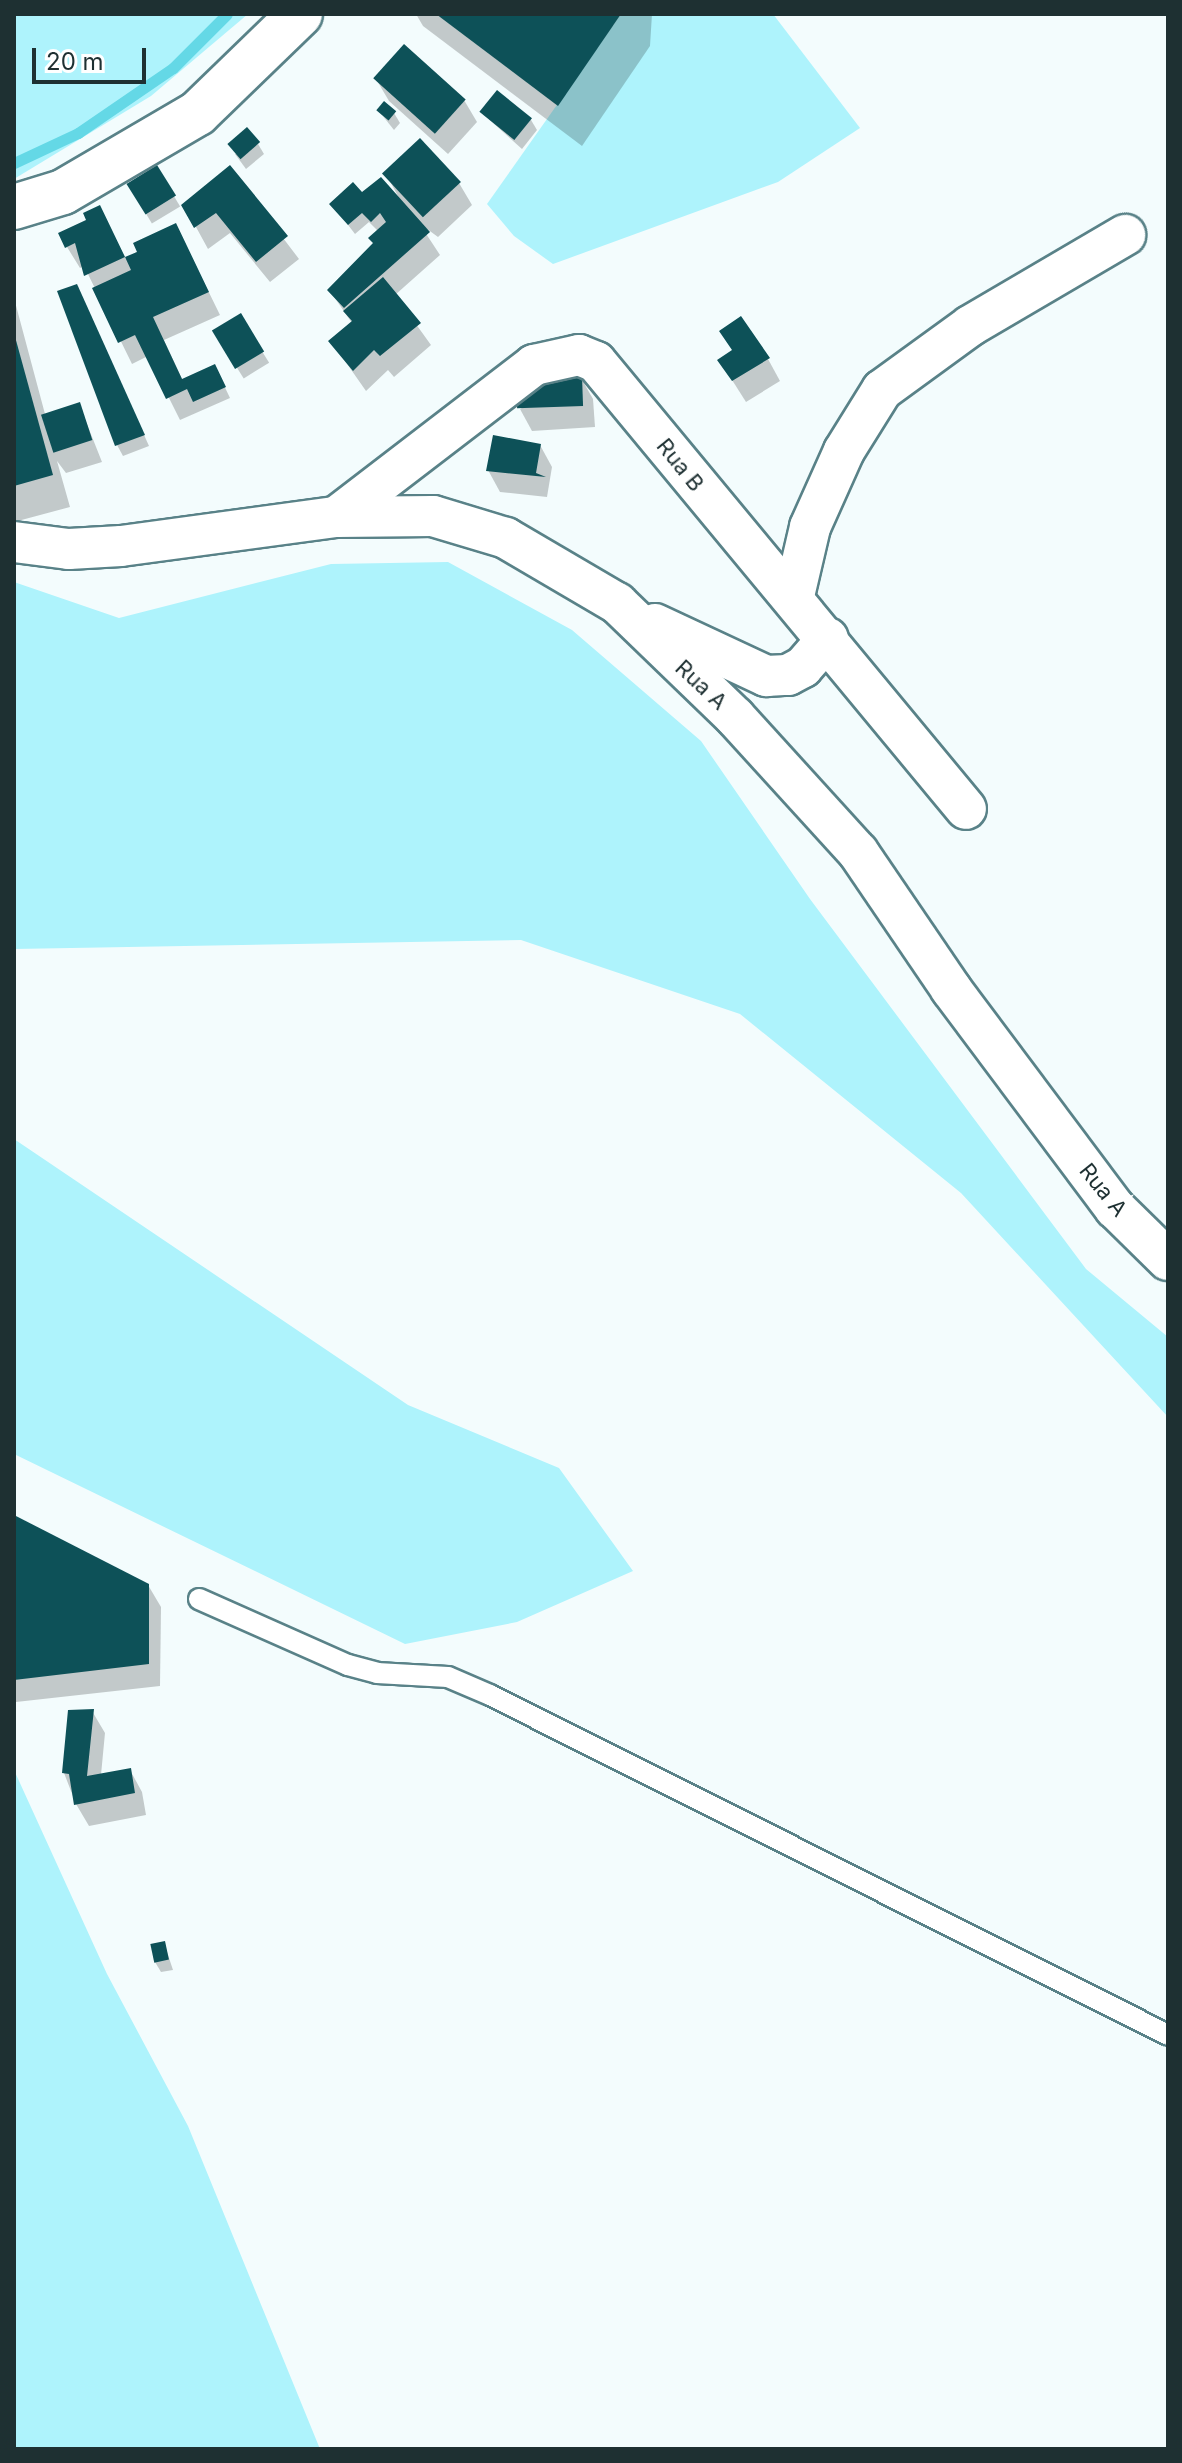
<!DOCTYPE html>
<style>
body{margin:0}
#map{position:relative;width:1182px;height:2463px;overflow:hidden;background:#f3fcfd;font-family:Inter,sans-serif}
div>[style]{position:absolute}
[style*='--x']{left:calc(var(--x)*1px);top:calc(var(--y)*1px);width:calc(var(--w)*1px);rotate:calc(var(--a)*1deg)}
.green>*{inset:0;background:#aef3fc}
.shadow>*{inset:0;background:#0003;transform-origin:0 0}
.stream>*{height:11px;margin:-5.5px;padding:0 5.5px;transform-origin:5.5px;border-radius:5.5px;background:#64d8e6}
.building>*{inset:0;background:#0d5158;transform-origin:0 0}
.roads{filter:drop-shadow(2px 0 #598288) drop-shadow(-2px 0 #598288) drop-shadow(0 2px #598288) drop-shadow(0 -2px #598288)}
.service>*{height:20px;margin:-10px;padding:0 10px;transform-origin:10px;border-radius:10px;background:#fff}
.minor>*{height:40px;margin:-20px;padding:0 20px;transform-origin:20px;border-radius:20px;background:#fff}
.tertiary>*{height:44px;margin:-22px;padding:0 22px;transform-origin:22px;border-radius:22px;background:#fff}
span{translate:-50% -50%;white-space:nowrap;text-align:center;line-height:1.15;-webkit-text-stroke:8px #fff;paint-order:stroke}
.street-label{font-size:22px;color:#1e3032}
.frame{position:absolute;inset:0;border:16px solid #1e3032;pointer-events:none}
.scale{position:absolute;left:32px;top:48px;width:114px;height:36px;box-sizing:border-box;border:4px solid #1e3032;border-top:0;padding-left:10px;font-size:24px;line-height:28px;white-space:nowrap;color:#1e3032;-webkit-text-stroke:6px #fff;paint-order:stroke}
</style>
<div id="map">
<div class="green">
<i style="clip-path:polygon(14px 14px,248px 14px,151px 96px,14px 179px)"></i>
<i style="clip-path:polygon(621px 14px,773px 14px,860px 128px,778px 182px,553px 264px,514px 236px,487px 204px)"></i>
<i style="clip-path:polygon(448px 562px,572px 630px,701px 741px,810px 899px,1086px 1269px,1168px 1337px,1168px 1417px,961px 1193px,740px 1014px,521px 940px,14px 949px,14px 582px,119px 618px,331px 564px)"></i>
<i style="clip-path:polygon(14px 1139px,408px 1405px,559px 1468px,633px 1571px,517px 1622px,405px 1644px,14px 1454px)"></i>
<i style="clip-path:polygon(14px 1770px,107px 1974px,188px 2126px,320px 2449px,14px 2449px)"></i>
</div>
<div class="shadow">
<i style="clip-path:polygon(416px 14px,652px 14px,650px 46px,582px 146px,423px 26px)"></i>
<i style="clip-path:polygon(376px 79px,464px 100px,477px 122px,448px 154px,389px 101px)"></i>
<i style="clip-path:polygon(378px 110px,394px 113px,400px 123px,394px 130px)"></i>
<i style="clip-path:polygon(482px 113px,531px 120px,537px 130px,522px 149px)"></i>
<i style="clip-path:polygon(258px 144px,264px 154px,246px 169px,235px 154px)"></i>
<i style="left:157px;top:168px;width:45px;height:33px;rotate:59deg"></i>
<i style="clip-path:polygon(230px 168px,299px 259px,270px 282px,230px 233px,208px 249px,184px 205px)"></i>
<i style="clip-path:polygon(386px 174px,459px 183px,472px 205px,438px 237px,419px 223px,440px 255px,395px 295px,431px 345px,394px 377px,388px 370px,366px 391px,331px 341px,352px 323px,330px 291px,374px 244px,378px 231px,369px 222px,355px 234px,332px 204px,399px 198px)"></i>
<i style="clip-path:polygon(99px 208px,126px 259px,176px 225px,220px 315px,164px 340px,183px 381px,220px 377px,230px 398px,180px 420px,148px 356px,132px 364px,84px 266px,80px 268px,67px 247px)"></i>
<i style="clip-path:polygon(82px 296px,149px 446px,123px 456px,117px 445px)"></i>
<i style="clip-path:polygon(14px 298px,45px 414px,79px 404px,102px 462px,66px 473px,57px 461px,70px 507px,14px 522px)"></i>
<i style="left:240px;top:316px;width:55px;height:30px;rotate:58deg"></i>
<i style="clip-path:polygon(768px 359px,780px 381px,746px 402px,720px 361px)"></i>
<i style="clip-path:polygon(581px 378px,593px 399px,595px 427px,532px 431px,520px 409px)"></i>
<i style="clip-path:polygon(540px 445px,552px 467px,547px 497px,500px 492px,488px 470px)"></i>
<i style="clip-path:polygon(14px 1521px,148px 1585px,161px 1607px,160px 1686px,16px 1702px)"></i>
<i style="clip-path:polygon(92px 1711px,105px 1733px,101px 1775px,130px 1770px,142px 1792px,146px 1815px,89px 1826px,76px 1804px,64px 1773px)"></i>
<i style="clip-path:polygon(164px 1943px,173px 1970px,161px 1972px,155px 1962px)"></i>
</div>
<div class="stream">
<i style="--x:14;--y:163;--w:71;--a:-25.1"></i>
<i style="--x:78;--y:133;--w:115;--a:-34.4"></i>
<i style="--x:173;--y:68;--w:76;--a:-45"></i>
</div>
<div class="building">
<i style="clip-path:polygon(436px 14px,621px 14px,558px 106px)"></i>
<i style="left:404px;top:44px;width:83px;height:46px;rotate:42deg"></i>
<i style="left:497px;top:90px;width:45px;height:28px;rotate:39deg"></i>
<i style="left:384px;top:101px;width:16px;height:12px;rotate:40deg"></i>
<i style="left:247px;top:127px;width:20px;height:26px;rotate:49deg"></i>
<i style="left:420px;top:138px;width:60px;height:52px;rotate:47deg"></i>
<i style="left:157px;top:165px;width:36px;height:36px;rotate:58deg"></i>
<i style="clip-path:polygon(230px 165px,288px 236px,256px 262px,216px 213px,194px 228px,181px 205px)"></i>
<i style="clip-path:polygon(381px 177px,430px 232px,344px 308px,327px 290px,373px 243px,368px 238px,386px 222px,380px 213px,371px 222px,362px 213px,348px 225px,329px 204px,353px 182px,362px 192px)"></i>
<i style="clip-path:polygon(100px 205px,125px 257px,84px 276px,75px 243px,65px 248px,58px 233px,86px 220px,83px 213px)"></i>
<i style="clip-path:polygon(176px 223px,209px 292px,153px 317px,182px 379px,215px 364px,226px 387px,193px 402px,187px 389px,166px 399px,135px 335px,118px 343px,92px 288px,131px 270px,125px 257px,137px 252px,133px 243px)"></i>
<i style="clip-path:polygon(383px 277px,421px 323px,380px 356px,374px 350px,353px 371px,328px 341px,352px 321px,343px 311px)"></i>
<i style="clip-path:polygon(77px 284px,145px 435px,115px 446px,57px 291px)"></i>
<i style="left:241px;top:313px;width:45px;height:34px;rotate:59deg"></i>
<i style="clip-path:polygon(741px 316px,770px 358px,732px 381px,717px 360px,732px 350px,719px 331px)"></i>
<i style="clip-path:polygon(14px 333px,53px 475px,14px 486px)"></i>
<i style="left:582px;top:376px;width:30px;height:66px;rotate:88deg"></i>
<i style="left:80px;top:402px;width:40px;height:41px;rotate:72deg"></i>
<i style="clip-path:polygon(493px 435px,541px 444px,536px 473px,546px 477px,486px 471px)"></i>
<i style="clip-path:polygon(14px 1515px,149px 1584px,149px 1664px,14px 1680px)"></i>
<i style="clip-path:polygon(94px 1709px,87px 1776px,131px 1768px,135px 1793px,74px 1805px,69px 1774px,62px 1773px,68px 1710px)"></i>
<i style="left:165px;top:1941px;width:19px;height:15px;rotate:78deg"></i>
</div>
<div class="roads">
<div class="service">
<i style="--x:199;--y:1599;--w:163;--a:23.9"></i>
<i style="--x:348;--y:1665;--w:30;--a:15"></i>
<i style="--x:377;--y:1673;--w:71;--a:3.2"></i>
<i style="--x:448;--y:1677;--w:46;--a:23.2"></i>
<i style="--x:490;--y:1695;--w:758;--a:26.63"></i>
</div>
<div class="minor">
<i style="--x:336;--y:517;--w:250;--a:-37.5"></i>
<i style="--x:534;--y:365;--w:46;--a:-12.5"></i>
<i style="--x:579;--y:355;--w:18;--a:22"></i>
<i style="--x:596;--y:362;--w:580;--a:50.38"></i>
<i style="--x:14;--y:542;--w:55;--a:7.3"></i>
<i style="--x:69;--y:549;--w:52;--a:-3.3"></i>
<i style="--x:121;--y:546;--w:217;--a:-7.7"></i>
<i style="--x:336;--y:517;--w:97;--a:-0.6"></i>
<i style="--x:433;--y:516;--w:76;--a:16.8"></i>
<i style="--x:506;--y:538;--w:129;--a:30.4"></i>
<i style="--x:617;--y:603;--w:164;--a:44"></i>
<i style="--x:735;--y:717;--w:183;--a:47.7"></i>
<i style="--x:858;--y:852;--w:166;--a:55.8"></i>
<i style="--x:951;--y:989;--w:274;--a:53.2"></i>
<i style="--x:1115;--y:1208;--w:74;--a:44.5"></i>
<i style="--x:794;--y:596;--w:71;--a:-76.9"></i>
<i style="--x:810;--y:527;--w:83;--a:-65.9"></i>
<i style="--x:844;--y:451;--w:72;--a:-58.1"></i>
<i style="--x:882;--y:390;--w:109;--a:-36"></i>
<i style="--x:970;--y:326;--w:180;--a:-30.4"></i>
<i style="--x:655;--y:624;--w:123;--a:25.1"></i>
<i style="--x:766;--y:676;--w:22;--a:-3"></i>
<i style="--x:788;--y:675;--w:17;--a:-28"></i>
<i style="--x:803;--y:667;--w:38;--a:-49"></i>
</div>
<div class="tertiary">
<i style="--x:14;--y:207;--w:51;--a:-17"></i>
<i style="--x:63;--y:192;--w:156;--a:-30.3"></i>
<i style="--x:198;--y:113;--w:142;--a:-44.1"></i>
</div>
</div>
<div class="street-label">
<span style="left:680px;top:465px;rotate:51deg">Rua B</span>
<span style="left:701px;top:685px;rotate:43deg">Rua A</span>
<span style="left:1103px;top:1190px;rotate:51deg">Rua A</span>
</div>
<div class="frame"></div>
<div class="scale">20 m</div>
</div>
